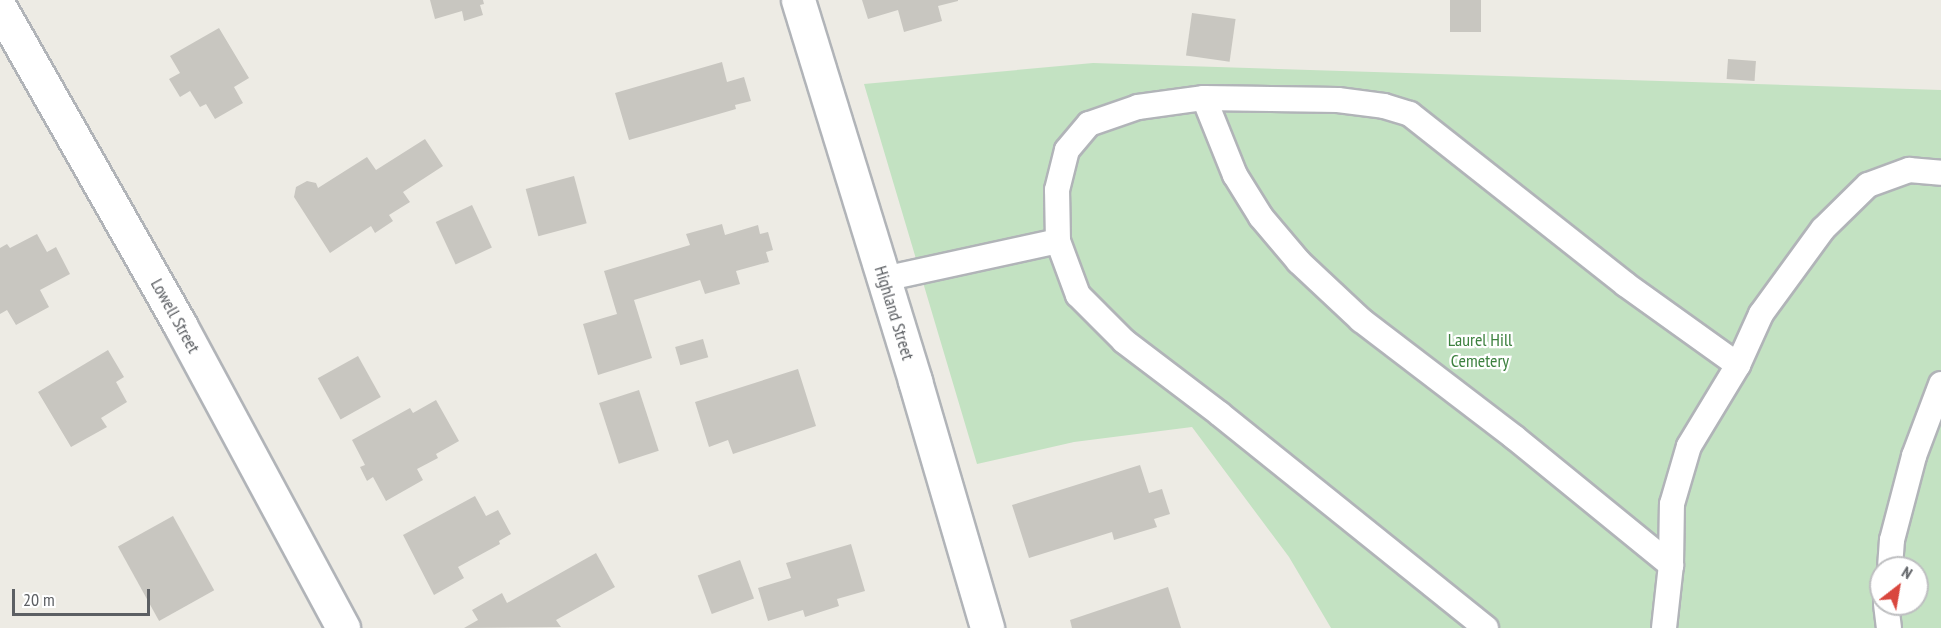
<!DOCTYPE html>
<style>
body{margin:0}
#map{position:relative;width:1941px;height:628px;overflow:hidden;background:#edebe4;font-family:"PT Sans Narrow",sans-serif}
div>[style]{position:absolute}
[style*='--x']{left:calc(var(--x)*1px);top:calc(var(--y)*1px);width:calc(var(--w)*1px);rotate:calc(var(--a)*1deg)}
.green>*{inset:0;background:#c3e2c2}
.building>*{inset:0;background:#c8c6c0;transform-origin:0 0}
.roads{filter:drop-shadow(2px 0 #b1b4b8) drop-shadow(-2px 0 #b1b4b8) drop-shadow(0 2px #b1b4b8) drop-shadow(0 -2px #b1b4b8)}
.lane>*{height:24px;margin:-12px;padding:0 12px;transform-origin:12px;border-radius:12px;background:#fff}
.street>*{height:33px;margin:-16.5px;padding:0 16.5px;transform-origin:16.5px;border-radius:16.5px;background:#fff}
.secondary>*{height:33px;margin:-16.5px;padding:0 16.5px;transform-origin:16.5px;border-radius:16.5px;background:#fff}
span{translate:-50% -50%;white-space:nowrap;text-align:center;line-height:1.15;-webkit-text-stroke:4.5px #fff;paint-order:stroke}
.street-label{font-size:18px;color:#5c5f63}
.park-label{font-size:18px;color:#3d813f}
.north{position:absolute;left:1869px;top:556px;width:60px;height:60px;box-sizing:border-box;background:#fff;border:2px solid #bebfc1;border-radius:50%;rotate:31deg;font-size:16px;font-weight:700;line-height:24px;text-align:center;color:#5c5f63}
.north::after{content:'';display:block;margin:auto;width:21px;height:27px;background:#d9473e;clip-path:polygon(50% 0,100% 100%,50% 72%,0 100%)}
.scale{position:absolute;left:12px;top:589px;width:138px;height:27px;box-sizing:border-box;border:3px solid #5c5f63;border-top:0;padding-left:8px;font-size:18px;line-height:21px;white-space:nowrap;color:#5c5f63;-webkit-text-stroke:4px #fff;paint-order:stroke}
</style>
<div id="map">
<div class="green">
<i style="clip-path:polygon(evenodd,1093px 63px,1941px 90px,1941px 628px,1331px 628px,1289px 557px,1192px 427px,1074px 442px,977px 464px,864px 84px,1093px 63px,1881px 568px,1917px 568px,1917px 604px,1881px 604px,1881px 568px)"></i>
</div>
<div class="building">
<i style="clip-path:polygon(430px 0,483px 0,484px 4px,480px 5px,483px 15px,464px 21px,462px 11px,435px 19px)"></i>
<i style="clip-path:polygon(862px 0,958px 0,958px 1px,938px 6px,942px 21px,904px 32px,898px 10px,868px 19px)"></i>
<i style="left:1450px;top:0;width:31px;height:32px"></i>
<i style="left:1192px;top:13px;width:44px;height:43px;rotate:8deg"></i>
<i style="clip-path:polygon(219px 28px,249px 78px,234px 87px,243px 103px,215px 119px,206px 104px,200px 107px,190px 91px,180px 97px,169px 79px,180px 73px,170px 56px)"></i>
<i style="left:1728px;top:59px;width:28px;height:20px;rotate:4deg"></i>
<i style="clip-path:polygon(722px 62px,727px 82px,744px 77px,751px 101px,735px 105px,736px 109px,629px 140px,615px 93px)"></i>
<i style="clip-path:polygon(425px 139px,443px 166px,403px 192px,410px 202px,389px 215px,393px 221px,375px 233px,371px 226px,330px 253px,294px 197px,296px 187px,307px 181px,316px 183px,318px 188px,367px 157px,376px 170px)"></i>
<i style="left:574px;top:176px;width:49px;height:50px;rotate:75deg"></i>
<i style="left:472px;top:205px;width:47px;height:40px;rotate:65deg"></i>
<i style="clip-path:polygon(722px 224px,725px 235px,758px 225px,760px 234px,768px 232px,773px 250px,766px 252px,769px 262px,736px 271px,740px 284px,705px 294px,700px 280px,634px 300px,652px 358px,598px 375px,583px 324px,617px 314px,604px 271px,690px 245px,686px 234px)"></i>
<i style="clip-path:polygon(37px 234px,47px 252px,56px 247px,70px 274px,40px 290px,49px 307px,16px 325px,7px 310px,0 314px,0 248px,7px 244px,10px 248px)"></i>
<i style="left:703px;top:339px;width:19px;height:29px;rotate:74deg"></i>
<i style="clip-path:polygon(108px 350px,124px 377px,116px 382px,127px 402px,101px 418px,107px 427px,71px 447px,38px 392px)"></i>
<i style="left:358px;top:356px;width:47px;height:46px;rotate:61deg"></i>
<i style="clip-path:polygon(798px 369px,816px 426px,733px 454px,728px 440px,709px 447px,695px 402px)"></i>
<i style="left:639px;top:390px;width:64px;height:42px;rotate:72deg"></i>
<i style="clip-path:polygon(436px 400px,459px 441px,436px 454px,438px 458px,417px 469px,423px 480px,386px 501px,373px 477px,367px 481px,360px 467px,365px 465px,352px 440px,410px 408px,413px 413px)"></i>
<i style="clip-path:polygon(1140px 465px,1149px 493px,1162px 489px,1170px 514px,1154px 519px,1157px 527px,1114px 540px,1112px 532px,1029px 558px,1012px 505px)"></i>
<i style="clip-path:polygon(475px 496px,486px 516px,498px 510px,511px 534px,499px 541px,500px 544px,458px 567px,464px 578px,434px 595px,403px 535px)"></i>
<i style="left:173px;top:516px;width:85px;height:63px;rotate:61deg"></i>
<i style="clip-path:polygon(851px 544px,865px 591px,837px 599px,839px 606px,805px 617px,803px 610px,768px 621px,758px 588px,791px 578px,786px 563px)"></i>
<i style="clip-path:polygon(596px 553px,615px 587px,556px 620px,561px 627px,464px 628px,478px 620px,472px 610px,502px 593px,507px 603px)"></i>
<i style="left:740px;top:560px;width:41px;height:45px;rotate:70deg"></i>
<i style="clip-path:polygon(1168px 587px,1181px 628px,1072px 628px,1070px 620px)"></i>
</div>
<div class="roads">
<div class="lane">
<i style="--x:1204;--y:98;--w:83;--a:68.1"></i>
<i style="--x:1235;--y:175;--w:49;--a:58.2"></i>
<i style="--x:1261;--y:217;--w:59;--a:49.8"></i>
<i style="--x:1299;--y:262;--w:85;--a:43.1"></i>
<i style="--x:1361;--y:320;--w:193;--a:37.4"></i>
<i style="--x:1514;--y:437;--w:203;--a:39.2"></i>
<i style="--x:884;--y:279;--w:178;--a:-12.3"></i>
<i style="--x:1890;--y:568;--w:28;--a:-86"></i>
<i style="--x:1892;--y:540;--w:87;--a:-75.3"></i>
<i style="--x:1914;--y:456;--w:77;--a:-69.4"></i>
<i style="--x:1886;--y:604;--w:24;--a:83"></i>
<i style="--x:1486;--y:628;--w:341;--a:-141.2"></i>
<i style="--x:1220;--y:414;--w:121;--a:-142.8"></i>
<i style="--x:1124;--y:341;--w:65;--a:-135"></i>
<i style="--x:1078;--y:295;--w:58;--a:-110.3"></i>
<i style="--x:1058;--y:241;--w:51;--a:-91.1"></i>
<i style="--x:1057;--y:190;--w:41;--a:-76"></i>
<i style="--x:1067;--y:150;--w:34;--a:-50"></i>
<i style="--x:1089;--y:124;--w:52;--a:-19.1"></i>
<i style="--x:1138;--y:107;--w:67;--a:-7.8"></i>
<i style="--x:1204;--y:98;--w:134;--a:0.9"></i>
<i style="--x:1338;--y:100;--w:46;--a:7.4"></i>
<i style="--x:1384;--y:106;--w:27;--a:17"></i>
<i style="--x:1410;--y:114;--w:274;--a:38.3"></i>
<i style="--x:1625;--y:284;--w:139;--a:35.6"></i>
<i style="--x:1664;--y:628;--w:63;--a:-83.7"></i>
<i style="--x:1671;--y:565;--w:61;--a:-89.1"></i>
<i style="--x:1672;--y:504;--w:60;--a:-73.7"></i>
<i style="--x:1689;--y:446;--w:95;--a:-58.8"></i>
<i style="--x:1738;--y:365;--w:56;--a:-65.7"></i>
<i style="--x:1761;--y:314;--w:105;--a:-53.9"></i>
<i style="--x:1823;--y:229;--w:63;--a:-44.4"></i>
<i style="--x:1868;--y:185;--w:44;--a:-20.1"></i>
<i style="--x:1909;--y:170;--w:32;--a:5"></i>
</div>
<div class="street">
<i style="--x:798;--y:0;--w:399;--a:72.9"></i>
<i style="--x:915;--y:381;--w:257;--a:73.7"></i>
</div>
<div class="secondary">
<i style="--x:0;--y:8;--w:365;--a:60.4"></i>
<i style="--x:180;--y:325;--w:344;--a:61.7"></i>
</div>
</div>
<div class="street-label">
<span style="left:894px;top:313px;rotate:73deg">Highland Street</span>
<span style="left:175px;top:316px;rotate:61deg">Lowell Street</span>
</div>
<div class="park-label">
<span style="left:1480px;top:351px">Laurel Hill<br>Cemetery</span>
</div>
<div class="north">N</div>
<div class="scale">20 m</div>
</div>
